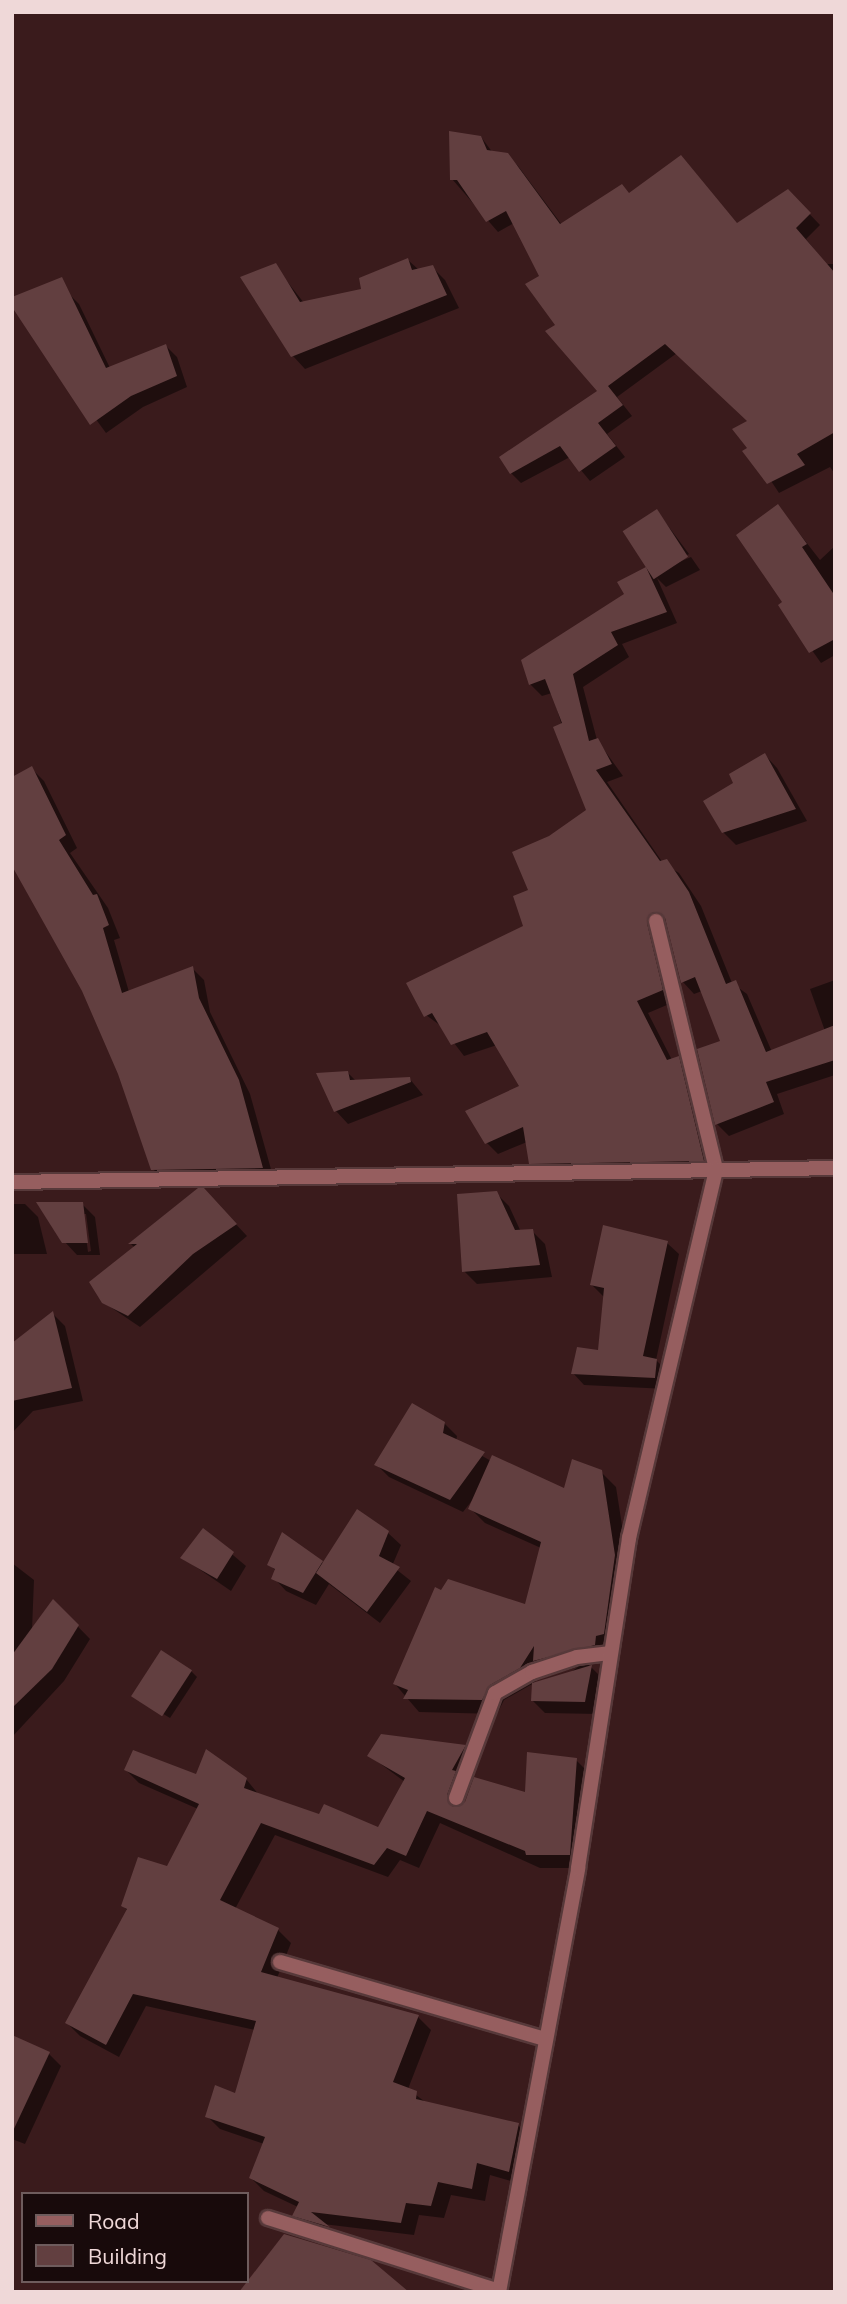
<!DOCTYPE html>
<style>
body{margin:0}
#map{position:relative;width:847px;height:2304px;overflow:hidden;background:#3a1b1c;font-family:Mulish,sans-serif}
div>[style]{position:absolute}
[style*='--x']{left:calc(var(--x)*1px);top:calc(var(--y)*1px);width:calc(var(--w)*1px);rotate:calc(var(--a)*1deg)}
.shadow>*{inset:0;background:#0007}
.building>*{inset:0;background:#623f40;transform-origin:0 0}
.roads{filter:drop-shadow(2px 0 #57393a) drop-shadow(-2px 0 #57393a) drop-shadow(0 2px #57393a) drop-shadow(0 -2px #57393a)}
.lane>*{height:14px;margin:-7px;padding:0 7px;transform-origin:7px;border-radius:7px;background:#965e5f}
.street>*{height:14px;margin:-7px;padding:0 7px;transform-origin:7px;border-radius:7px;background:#965e5f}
span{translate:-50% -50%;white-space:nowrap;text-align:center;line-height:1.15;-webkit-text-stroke:6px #180a0b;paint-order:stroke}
.frame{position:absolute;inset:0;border:14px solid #efd8d8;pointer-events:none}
.legend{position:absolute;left:21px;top:2192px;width:228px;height:91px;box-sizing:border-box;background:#180a0b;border:2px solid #6e5c5d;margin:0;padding:9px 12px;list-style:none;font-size:21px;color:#efd8d8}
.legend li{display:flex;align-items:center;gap:14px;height:35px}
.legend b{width:35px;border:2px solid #6e5c5d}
</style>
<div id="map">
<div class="shadow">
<i style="clip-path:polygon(481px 137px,493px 153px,507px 155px,518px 166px,562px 225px,630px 195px,681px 157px,738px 225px,798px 202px,820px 225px,806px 239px,826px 264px,835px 264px,835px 474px,830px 467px,779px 493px,750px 449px,749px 422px,677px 353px,617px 397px,632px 416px,607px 434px,625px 457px,590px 481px,570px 457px,521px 483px,511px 473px,599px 391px,514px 223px,498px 232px,452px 179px)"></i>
<i style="clip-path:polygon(408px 260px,419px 270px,432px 267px,445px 280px,459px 308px,305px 369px,293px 356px,275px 266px,304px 303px,362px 290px)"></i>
<i style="clip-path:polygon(68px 293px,79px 304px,110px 368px,166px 346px,177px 357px,187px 387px,143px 407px,106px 433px,30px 329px)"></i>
<i style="clip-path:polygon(778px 506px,820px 560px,835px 546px,835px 655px,821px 663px,780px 605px,785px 603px)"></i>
<i style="clip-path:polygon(657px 511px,689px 554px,653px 573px,691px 557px,700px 570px,666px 587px,657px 578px,677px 623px,622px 644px,629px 657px,583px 687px,597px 740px,623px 776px,607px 782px,663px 863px,679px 873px,701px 906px,732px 983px,747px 994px,772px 1052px,825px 1031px,810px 989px,835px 980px,835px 1075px,777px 1094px,784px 1114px,729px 1136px,717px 1124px,723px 1042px,702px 991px,694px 994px,683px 982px,668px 921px,658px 936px,674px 1002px,648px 1013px,672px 1060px,678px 1058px,690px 1070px,714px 1172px,543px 1175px,531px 1163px,527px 1142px,498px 1154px,486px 1142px,521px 1087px,497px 1045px,464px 1056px,441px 1026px,426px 1015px,525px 927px,530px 891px,550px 837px,588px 811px,552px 693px,542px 696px,530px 684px,627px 594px,619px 583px,649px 568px)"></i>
<i style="clip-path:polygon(765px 755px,777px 768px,807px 821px,736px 845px,723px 832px,736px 784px)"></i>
<i style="clip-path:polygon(32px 769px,44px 781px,77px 848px,70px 853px,108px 908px,120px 938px,114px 940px,129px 992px,192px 968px,204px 980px,210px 1012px,250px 1094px,274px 1180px,165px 1181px,153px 1169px)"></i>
<i style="clip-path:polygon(348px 1073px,356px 1081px,409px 1078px,423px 1095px,348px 1124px,336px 1111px)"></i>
<i style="clip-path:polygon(496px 1193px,509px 1206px,521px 1232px,532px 1231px,545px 1244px,552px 1277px,477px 1284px,464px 1271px)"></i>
<i style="clip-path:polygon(215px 1202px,247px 1236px,140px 1327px,103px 1302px,135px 1248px,131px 1244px)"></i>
<i style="clip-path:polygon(12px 1204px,25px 1204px,38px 1217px,47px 1254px,12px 1254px)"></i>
<i style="clip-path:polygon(evenodd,82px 1204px,95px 1217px,100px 1255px,77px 1255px,64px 1241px,82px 1204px,83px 1214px,86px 1214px,91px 1251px,88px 1252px,83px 1214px)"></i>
<i style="clip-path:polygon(667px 1243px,679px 1254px,656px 1360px,668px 1372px,667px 1389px,584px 1385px,573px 1373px,600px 1352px,604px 1297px,592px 1285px)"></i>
<i style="clip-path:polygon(52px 1313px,65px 1326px,83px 1401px,33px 1411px,12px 1433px,12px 1346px)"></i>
<i style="clip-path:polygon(444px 1423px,457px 1436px,456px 1441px,491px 1461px,565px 1490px,601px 1472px,616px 1487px,629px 1570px,609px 1659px,589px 1665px,603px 1679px,598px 1714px,545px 1713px,532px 1700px,578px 1667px,549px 1675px,543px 1669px,534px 1683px,504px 1700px,497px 1714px,419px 1712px,395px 1684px,526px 1606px,541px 1548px,485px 1523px,471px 1509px,474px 1498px,463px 1512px,389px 1477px,376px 1464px)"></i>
<i style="clip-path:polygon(203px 1530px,246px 1566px,231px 1591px,183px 1558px)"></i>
<i style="clip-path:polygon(388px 1533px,401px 1545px,392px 1566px,411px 1581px,380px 1623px,329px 1584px,316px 1605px,286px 1591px,274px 1578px,276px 1571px,269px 1564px,283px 1534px,324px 1564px)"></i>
<i style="clip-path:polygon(12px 1563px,34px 1580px,32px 1630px,53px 1601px,90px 1639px,64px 1681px,12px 1737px)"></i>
<i style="clip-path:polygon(191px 1671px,197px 1677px,170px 1718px,135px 1697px)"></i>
<i style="clip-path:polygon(465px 1746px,478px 1759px,460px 1806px,527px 1794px,576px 1760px,589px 1773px,582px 1868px,540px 1868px,440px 1823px,419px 1868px,400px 1860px,388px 1877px,275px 1835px,235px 1909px,278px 1930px,291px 1943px,277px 1978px,418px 2017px,431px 2030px,408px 2089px,428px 2104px,518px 2125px,531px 2138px,521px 2184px,490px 2175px,485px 2201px,451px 2195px,444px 2218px,419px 2215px,414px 2235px,323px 2224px,338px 2238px,307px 2228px,294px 2215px,298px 2207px,264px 2191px,251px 2178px,264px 2144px,220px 2129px,207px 2116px,236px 2095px,255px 2030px,146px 2006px,119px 2057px,80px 2036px,67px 2023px,128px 1911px,123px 1906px,168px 1868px,198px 1809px,139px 1783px,126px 1770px,246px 1779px,259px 1795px,320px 1816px,379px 1829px,405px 1782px,370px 1756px)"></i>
<i style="clip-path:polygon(12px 2037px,49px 2054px,61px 2066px,25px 2144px,12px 2139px)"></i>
</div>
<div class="building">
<i style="clip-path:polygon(449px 131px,481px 136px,487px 150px,508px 153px,560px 224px,622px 184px,629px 193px,681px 155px,737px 223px,788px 189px,811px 213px,796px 228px,835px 273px,835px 432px,797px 454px,805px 465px,767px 484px,742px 451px,747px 448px,732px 429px,747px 421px,665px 344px,608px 386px,623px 405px,598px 423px,616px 446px,579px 472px,560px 446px,510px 474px,499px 457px,597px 391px,545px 331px,555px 325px,525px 284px,539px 276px,506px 211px,486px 222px,457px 180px,450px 180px)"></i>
<i style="clip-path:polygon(408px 258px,412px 270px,433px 265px,447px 295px,291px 357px,240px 277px,276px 263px,300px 302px,361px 289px,359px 278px)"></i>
<i style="clip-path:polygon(62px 277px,106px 368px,166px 344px,177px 376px,131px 396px,90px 425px,12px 307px,12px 297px)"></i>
<i style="clip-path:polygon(778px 504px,807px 544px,802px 547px,835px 596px,835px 639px,809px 653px,778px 605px,782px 602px,736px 535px)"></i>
<i style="left:657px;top:509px;width:57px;height:41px;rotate:57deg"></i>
<i style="clip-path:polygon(646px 567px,667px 612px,611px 632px,618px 645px,573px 674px,589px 741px,598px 738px,612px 764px,596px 770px,660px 861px,667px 859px,689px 892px,726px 984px,736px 980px,766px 1052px,835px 1025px,835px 1060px,766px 1082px,774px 1102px,715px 1125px,697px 1049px,720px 1041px,695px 977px,681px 983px,665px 918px,653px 912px,647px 923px,663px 990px,637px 1001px,667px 1060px,679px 1056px,704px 1161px,529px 1164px,523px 1127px,485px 1144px,465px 1111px,519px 1086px,487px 1032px,451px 1045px,432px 1013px,424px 1017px,406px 983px,523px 926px,513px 896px,528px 890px,512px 852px,549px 836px,586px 810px,553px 727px,562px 723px,545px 679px,529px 685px,521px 660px,624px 594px,617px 582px)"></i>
<i style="clip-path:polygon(765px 753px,796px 809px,722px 833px,703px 801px,733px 783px,729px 774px)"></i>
<i style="clip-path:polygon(32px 766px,66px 835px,59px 840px,93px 895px,97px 894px,109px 925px,103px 928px,122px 993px,193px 966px,199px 998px,239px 1080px,263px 1168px,151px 1170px,118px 1074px,82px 991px,12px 866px,12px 777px)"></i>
<i style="clip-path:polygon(348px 1071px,350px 1080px,410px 1077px,411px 1082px,334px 1112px,316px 1073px)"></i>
<i style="clip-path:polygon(198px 1188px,204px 1188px,237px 1224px,193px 1254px,128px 1316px,102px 1303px,89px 1282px,137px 1244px,128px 1244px)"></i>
<i style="clip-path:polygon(497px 1191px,515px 1230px,533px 1229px,540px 1265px,462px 1272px,457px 1194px)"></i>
<i style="clip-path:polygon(36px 1202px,83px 1202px,88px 1243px,62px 1243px)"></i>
<i style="clip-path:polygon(603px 1225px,668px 1241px,643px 1356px,657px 1359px,655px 1378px,571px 1374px,577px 1347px,598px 1350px,604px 1288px,590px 1285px)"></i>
<i style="clip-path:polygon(53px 1311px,72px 1388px,12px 1401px,12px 1343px)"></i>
<i style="clip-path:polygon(412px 1403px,445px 1422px,443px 1433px,485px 1452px,450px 1500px,374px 1465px)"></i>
<i style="clip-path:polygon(492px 1455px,564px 1488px,572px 1459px,602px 1470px,615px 1555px,604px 1634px,596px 1636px,595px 1645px,533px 1661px,534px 1646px,520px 1668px,490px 1685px,482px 1700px,403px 1699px,408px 1690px,393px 1684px,435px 1587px,441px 1590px,448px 1579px,525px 1604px,541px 1542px,468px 1509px)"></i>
<i style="clip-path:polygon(357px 1509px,389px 1531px,379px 1556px,400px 1567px,367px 1612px,316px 1573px)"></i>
<i style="clip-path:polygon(203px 1528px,234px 1552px,217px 1579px,180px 1558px)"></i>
<i style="clip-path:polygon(282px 1532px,323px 1561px,303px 1593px,271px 1579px,275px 1569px,267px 1565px)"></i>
<i style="clip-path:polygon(53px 1599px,79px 1625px,52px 1669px,12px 1708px,12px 1655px)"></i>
<i style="left:161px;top:1650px;width:37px;height:55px;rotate:33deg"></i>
<i style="clip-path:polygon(592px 1665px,585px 1702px,531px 1701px,532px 1683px)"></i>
<i style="clip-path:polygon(381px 1734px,466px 1745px,452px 1770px,456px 1771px,447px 1795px,453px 1807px,465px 1802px,474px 1777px,525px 1792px,527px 1752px,577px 1758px,570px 1855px,526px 1855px,525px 1851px,427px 1811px,406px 1856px,387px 1848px,374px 1865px,261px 1823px,220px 1900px,279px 1928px,261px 1972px,419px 2015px,393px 2082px,417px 2091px,416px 2099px,519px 2123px,509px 2172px,477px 2163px,472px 2189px,438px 2182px,431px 2206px,406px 2203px,401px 2223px,311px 2212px,330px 2227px,292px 2216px,299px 2202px,249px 2178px,265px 2137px,205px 2117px,215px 2085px,235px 2093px,256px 2021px,133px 1994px,106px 2045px,65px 2023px,127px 1909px,121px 1906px,138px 1857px,167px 1866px,199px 1804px,124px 1770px,133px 1750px,196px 1774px,206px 1749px,247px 1778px,244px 1788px,319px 1814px,324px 1804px,378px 1827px,405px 1778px,367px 1756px)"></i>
<i style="clip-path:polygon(12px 2035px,50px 2052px,12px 2133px)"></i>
<i style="clip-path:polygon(284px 2234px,371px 2260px,409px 2292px,239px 2292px)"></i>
</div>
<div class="roads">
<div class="lane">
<i style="--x:656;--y:921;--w:255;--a:76.4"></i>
</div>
<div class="street">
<i style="--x:12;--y:1182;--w:823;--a:-0.97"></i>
<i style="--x:456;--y:1798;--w:112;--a:-69.6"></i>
<i style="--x:495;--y:1693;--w:43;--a:-29.6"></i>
<i style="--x:532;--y:1672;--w:47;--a:-18.4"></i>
<i style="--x:577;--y:1657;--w:32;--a:-7"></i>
<i style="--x:280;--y:1962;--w:276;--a:16.2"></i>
<i style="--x:268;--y:2218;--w:242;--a:17.5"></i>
<i style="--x:499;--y:2292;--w:431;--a:-79.4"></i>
<i style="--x:578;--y:1868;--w:334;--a:-81.2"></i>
<i style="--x:629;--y:1538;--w:379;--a:-76.7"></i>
</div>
</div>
<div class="frame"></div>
<ul class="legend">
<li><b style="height:9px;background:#965e5f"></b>Road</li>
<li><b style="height:19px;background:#623f40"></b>Building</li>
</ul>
</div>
